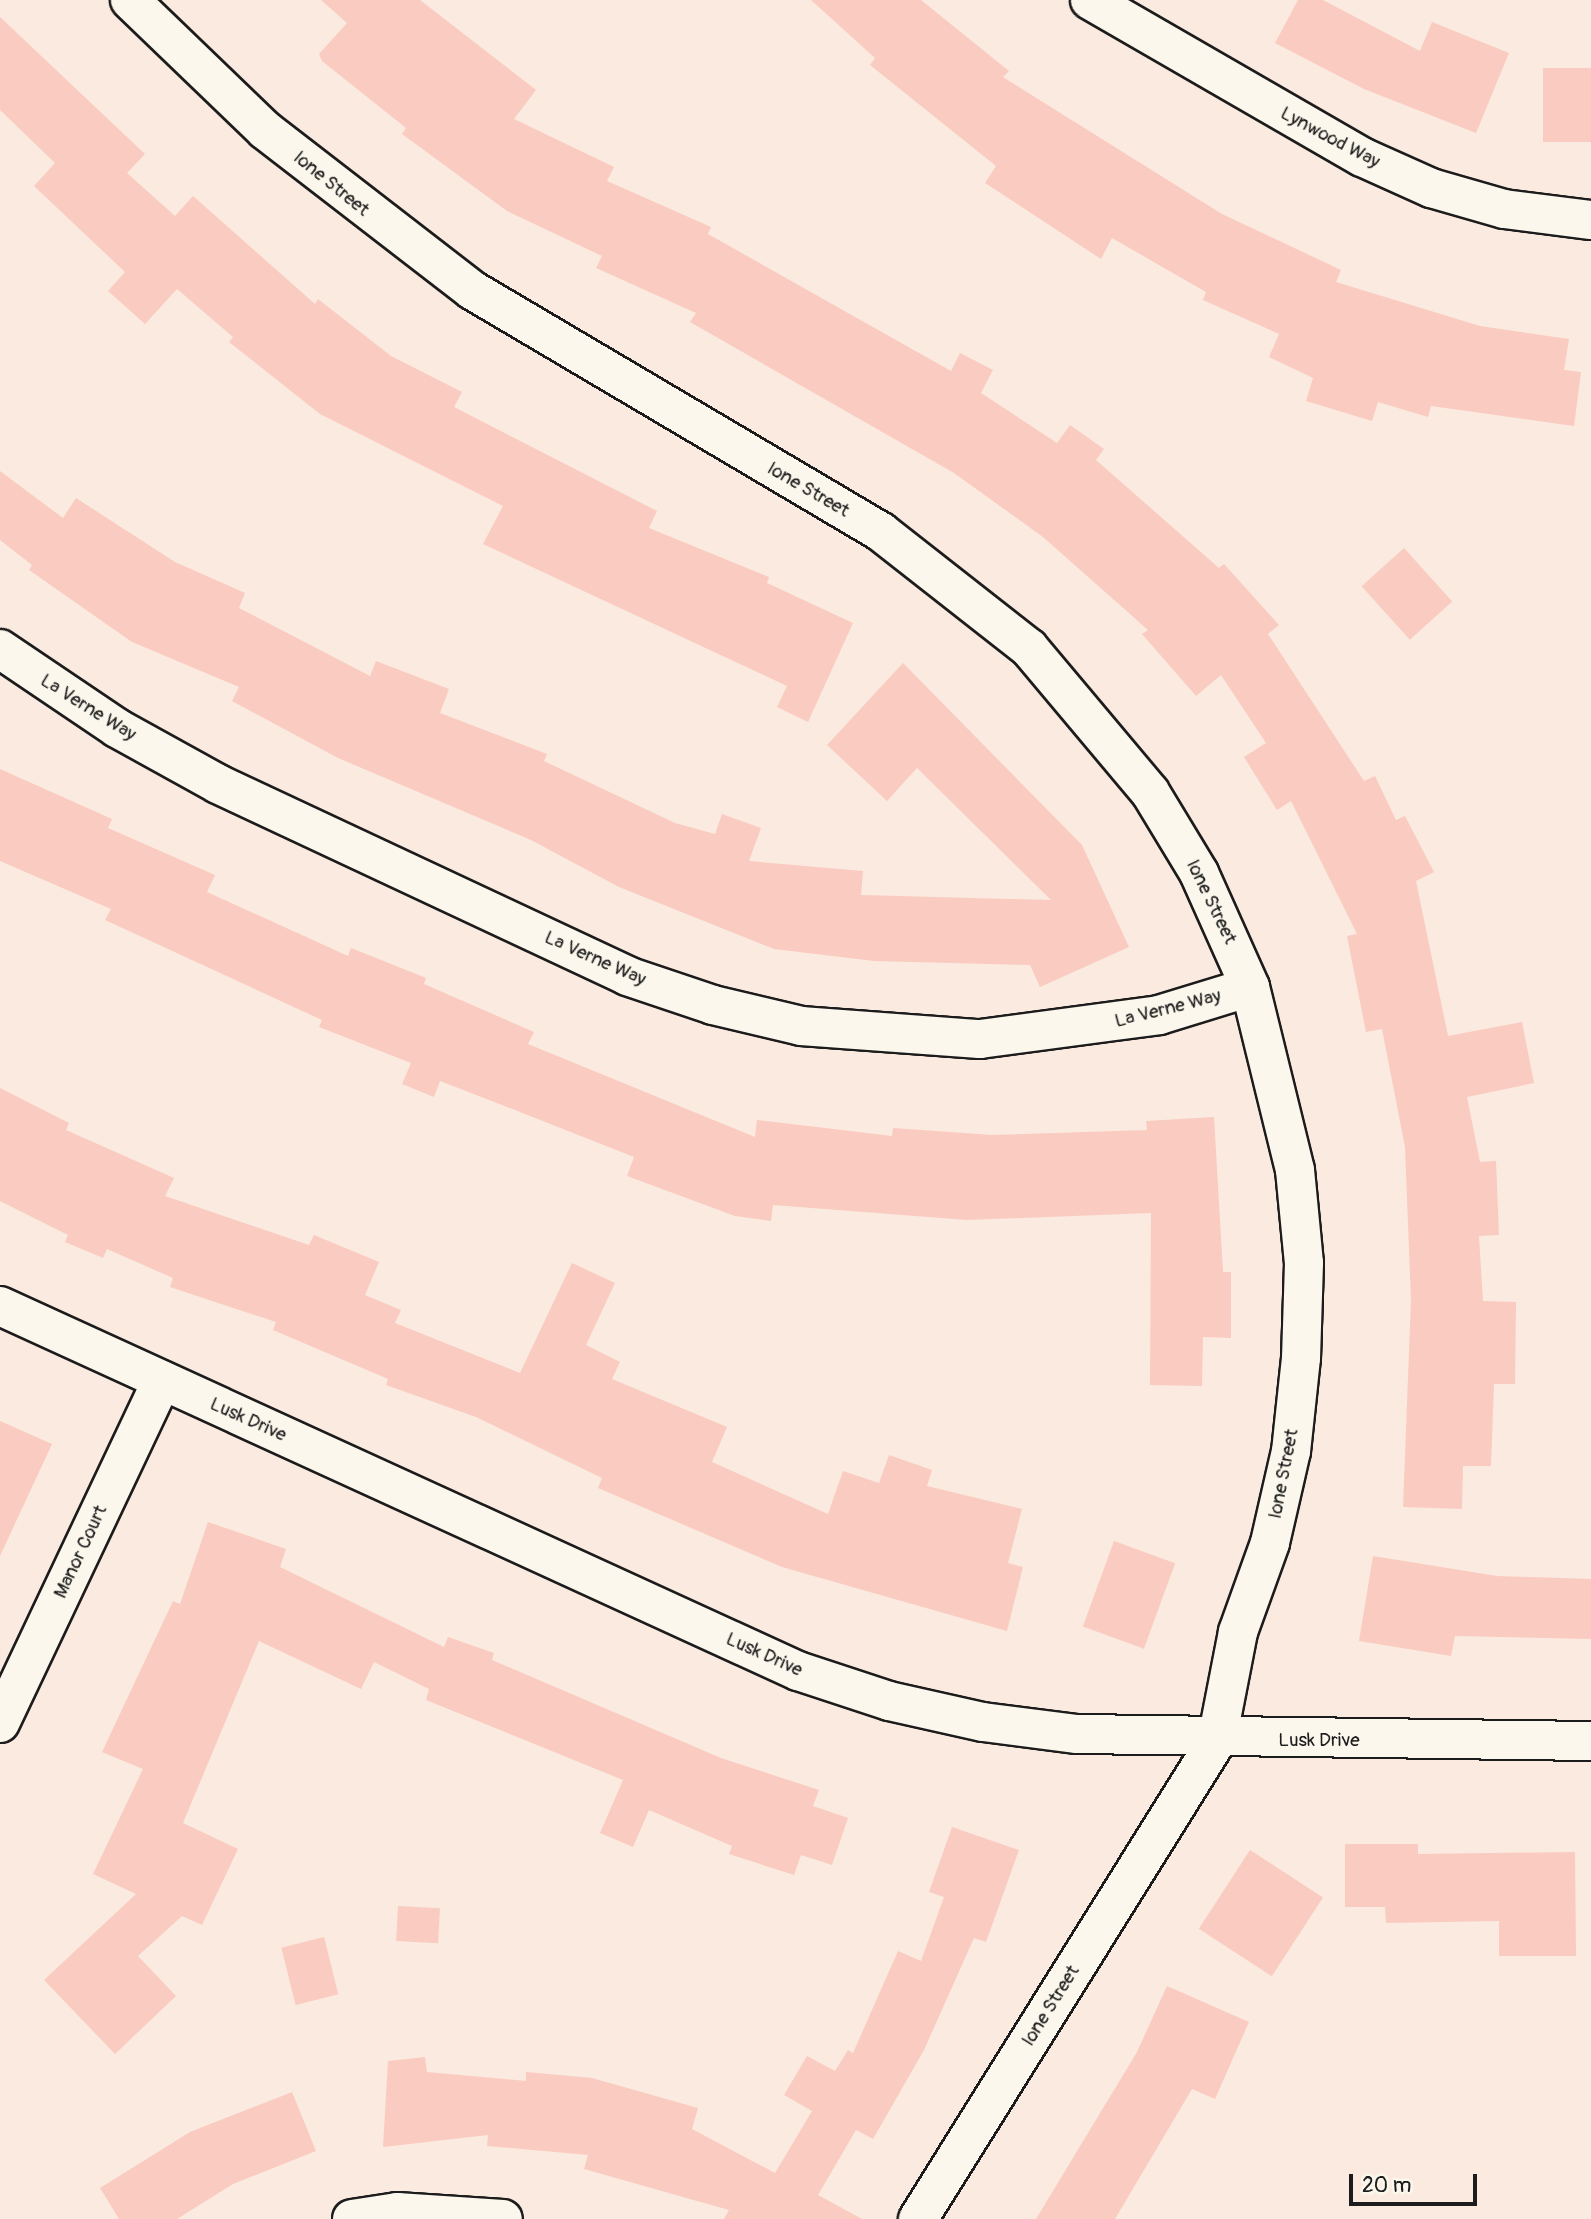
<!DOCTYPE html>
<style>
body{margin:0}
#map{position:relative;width:1591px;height:2219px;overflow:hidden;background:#fbeadf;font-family:Pangolin,sans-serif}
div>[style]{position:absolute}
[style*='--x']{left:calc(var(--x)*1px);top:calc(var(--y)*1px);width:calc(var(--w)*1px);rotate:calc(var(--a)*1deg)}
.building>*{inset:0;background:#facbc0;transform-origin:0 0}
.roads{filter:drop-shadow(2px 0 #1c1c1c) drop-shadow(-2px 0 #1c1c1c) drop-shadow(0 2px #1c1c1c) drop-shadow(0 -2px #1c1c1c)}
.minor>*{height:38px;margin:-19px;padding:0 19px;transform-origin:19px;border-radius:19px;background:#fbf7ec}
span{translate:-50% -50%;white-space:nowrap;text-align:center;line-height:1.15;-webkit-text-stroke:6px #fbf7ec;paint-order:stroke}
.street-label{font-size:19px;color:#1c1c1c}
.scale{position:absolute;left:1349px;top:2174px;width:128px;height:32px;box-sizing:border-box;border:4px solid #1c1c1c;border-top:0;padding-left:9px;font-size:21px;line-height:24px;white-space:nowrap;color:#1c1c1c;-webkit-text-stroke:5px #fbf7ec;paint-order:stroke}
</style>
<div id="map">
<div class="building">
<i style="clip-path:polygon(321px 0,420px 0,536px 90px,514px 119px,614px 167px,607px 181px,711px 227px,708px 234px,951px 371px,960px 353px,993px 370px,981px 393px,1057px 443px,1070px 425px,1104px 449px,1096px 460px,1219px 568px,1224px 564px,1279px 625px,1268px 634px,1364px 781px,1375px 776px,1396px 820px,1405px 816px,1434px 872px,1416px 881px,1448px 1036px,1522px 1022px,1534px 1083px,1467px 1097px,1480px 1162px,1496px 1161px,1499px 1235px,1479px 1236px,1483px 1301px,1516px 1302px,1515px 1384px,1494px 1384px,1491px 1466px,1463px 1466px,1462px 1509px,1403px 1507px,1411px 1300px,1405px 1147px,1382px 1029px,1366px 1032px,1347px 936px,1357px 934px,1291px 801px,1277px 810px,1244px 757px,1266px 743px,1221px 675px,1196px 696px,1142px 634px,1148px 630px,1043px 537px,954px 473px,690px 322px,696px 313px,596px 268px,602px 256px,507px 211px,402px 134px,406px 128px,322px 61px,319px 54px,347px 23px)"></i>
<i style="clip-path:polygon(811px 0,921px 0,1009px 71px,1003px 77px,1222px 214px,1341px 270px,1336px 282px,1480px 326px,1569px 339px,1564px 370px,1581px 372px,1574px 426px,1431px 406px,1428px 417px,1378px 402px,1372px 421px,1306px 401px,1313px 378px,1269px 357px,1279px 334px,1203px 300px,1206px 292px,1112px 238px,1101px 259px,985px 183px,996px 166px,870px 65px,875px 58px)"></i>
<i style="clip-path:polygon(1298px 0,1323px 0,1420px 51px,1432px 22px,1509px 53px,1476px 133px,1364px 89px,1275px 43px)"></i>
<i style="clip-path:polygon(0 17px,145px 154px,127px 173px,175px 216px,193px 196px,315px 304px,318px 299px,391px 356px,462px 392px,454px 407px,657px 511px,649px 528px,769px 577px,767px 583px,853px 623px,808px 722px,777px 707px,787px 686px,483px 544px,503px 506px,320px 414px,229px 342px,233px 337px,177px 289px,145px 324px,108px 291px,125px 272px,34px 186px,55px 163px,0 110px)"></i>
<i style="left:1543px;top:68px;width:48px;height:74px"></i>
<i style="clip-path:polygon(0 471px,63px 518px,76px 498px,175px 562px,245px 593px,239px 608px,370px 676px,376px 661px,449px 689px,440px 713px,547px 754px,544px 761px,675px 823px,715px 834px,722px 814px,761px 828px,749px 861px,863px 871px,861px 895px,1051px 900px,917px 768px,887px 801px,827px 745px,903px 663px,1082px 845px,1129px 947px,1040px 987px,1030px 965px,874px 961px,774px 949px,619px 887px,531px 840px,338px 758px,232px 701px,239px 687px,132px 642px,29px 570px,32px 565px,0 540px)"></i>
<i style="left:1404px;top:548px;width:72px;height:57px;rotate:48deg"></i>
<i style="clip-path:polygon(0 769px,112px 819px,108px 828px,215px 875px,207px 892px,348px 956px,351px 948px,426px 978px,424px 984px,534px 1032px,528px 1044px,755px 1137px,757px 1120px,892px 1136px,893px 1128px,992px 1135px,1147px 1130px,1146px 1121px,1214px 1117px,1223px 1272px,1231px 1272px,1231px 1338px,1203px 1337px,1202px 1386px,1150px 1385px,1151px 1213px,967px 1220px,773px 1205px,771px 1221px,735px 1216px,627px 1176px,634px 1157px,502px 1105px,440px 1081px,434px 1097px,402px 1084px,411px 1063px,319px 1027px,322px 1020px,105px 920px,111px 909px,0 861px)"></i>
<i style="clip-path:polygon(0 1088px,69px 1123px,66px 1130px,174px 1178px,165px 1196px,309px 1245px,314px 1235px,379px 1262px,365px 1295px,401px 1310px,395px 1323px,520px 1373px,572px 1263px,615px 1283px,586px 1345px,620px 1362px,612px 1379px,727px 1427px,712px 1462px,828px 1514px,843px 1471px,879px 1483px,889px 1455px,932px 1470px,927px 1486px,1022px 1509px,1008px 1563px,1023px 1567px,1007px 1631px,782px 1567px,598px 1488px,602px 1478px,476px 1417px,386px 1385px,388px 1379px,273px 1330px,276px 1322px,170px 1287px,173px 1278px,107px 1249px,103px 1258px,65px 1242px,68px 1235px,0 1201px)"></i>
<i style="clip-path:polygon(0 1421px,52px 1444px,0 1556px)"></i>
<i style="clip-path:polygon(208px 1522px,286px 1549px,280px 1567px,444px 1647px,448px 1637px,494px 1653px,492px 1660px,721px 1758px,819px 1790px,813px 1806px,848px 1818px,832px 1865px,801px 1855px,794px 1875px,729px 1854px,732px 1846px,649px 1810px,633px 1847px,600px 1833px,623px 1780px,426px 1700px,429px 1689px,374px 1662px,361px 1689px,259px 1641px,183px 1823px,238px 1849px,202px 1925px,182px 1916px,138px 1956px,176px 1996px,115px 2054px,44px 1980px,136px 1894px,93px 1874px,143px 1769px,102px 1752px,173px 1601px,180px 1604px)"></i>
<i style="left:1114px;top:1541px;width:65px;height:91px;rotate:20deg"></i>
<i style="clip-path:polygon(1373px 1556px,1497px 1576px,1591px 1579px,1591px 1639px,1455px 1636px,1451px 1656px,1359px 1641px)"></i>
<i style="clip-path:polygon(952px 1827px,1019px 1850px,986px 1942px,974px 1938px,924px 2050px,873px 2139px,856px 2130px,818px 2195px,862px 2219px,724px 2219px,729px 2210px,584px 2169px,588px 2155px,487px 2146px,488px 2135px,383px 2147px,388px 2061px,425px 2057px,427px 2072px,526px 2081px,526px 2072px,592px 2078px,698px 2108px,692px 2129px,775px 2173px,812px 2111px,784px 2095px,807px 2056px,835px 2071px,848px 2050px,853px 2053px,898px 1951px,921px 1961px,944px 1897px,929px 1892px)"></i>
<i style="clip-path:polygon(1345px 1844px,1418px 1844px,1418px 1854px,1575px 1852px,1576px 1956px,1499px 1956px,1499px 1921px,1386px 1923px,1385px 1907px,1345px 1907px)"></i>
<i style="left:1250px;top:1850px;width:87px;height:94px;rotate:33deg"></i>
<i style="left:398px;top:1906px;width:42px;height:35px;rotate:3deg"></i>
<i style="left:324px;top:1937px;width:59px;height:44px;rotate:76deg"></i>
<i style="clip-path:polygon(1167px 1986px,1249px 2022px,1215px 2099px,1192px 2089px,1115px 2219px,1036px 2219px,1137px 2052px)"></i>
<i style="clip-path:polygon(292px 2092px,316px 2151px,233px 2184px,177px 2219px,119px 2219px,100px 2188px,190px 2132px)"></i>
</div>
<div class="roads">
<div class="minor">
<i style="--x:130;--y:0;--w:187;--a:43.9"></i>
<i style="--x:265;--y:130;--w:262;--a:37.7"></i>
<i style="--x:472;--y:290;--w:475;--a:30.6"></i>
<i style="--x:881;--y:532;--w:188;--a:38.1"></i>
<i style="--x:1029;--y:648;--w:188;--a:50"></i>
<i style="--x:1150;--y:792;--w:95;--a:58.8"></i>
<i style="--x:1199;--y:873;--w:125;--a:65.9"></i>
<i style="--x:1250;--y:987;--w:188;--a:76.2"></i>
<i style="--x:1295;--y:1170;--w:93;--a:84.5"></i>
<i style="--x:1304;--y:1263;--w:95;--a:91.8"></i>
<i style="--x:1301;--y:1358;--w:94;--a:96.1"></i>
<i style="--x:1291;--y:1451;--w:94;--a:102.9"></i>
<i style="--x:1270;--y:1543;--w:95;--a:109.8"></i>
<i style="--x:1238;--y:1632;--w:110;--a:101"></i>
<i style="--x:1217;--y:1740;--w:565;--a:121.97"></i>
<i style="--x:1090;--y:0;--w:314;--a:30"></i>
<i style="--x:1362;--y:157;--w:76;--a:24.2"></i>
<i style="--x:1431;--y:188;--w:76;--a:16"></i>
<i style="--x:1504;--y:209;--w:88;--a:7.2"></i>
<i style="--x:0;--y:649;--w:141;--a:34"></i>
<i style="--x:117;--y:728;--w:115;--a:29"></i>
<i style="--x:218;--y:784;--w:452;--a:25.1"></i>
<i style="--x:627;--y:976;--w:91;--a:18.6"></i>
<i style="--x:713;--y:1005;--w:90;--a:13.4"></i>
<i style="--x:801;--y:1026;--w:179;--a:4.2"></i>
<i style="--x:980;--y:1039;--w:181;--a:-7.6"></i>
<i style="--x:1159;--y:1015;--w:95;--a:-17.1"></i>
<i style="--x:0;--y:1306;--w:878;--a:24.58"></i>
<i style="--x:798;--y:1671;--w:96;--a:18.2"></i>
<i style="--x:889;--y:1701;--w:96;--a:12.6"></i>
<i style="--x:983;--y:1722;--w:95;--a:7.3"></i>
<i style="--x:1077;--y:1734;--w:514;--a:0.78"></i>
<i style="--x:0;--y:1723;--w:379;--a:-64.7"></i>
<i style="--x:352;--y:2219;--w:46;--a:-8.8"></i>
<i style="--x:397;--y:2212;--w:106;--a:3.8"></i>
</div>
</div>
<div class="street-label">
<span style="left:1330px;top:138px;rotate:28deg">Lynwood Way</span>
<span style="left:331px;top:184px;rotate:39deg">Ione Street</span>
<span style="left:808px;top:490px;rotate:30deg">Ione Street</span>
<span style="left:88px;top:708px;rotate:32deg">La Verne Way</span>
<span style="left:1211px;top:902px;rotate:64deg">Ione Street</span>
<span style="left:595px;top:959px;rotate:24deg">La Verne Way</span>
<span style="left:1168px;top:1009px;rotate:-14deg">La Verne Way</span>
<span style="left:248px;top:1420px;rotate:24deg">Lusk Drive</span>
<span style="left:1284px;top:1474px;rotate:-79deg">Ione Street</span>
<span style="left:81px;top:1552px;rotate:-65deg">Manor Court</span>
<span style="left:764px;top:1655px;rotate:24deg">Lusk Drive</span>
<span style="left:1319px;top:1741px">Lusk Drive</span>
<span style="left:1051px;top:2006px;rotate:-58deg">Ione Street</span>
</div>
<div class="scale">20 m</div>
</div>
